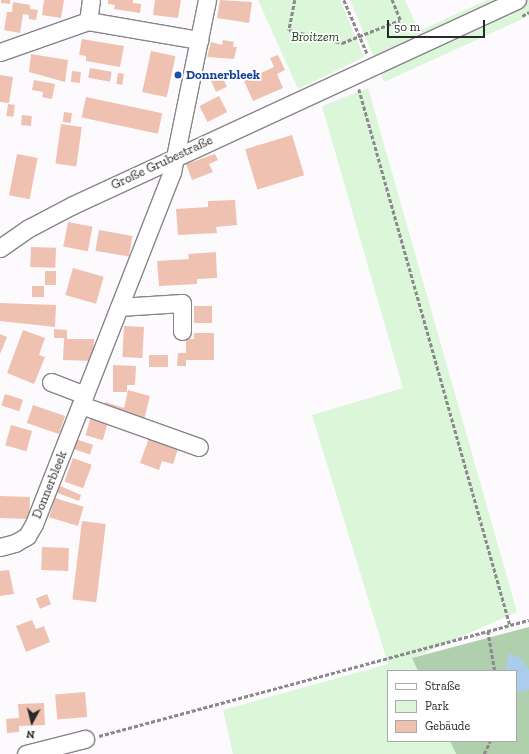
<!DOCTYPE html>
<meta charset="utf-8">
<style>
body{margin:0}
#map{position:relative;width:529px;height:754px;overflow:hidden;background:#fdfafe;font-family:"Zilla Slab",serif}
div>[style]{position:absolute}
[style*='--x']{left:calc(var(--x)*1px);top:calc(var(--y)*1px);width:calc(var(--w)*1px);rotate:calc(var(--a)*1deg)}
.green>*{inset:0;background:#dbf6d8}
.forest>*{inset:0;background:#b0cfac}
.water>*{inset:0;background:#abcded}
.building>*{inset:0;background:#efc1b1;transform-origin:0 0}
.path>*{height:2.5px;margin-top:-1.25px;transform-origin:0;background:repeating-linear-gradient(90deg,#8b898c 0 4px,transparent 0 6px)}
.roads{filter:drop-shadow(1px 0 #88848a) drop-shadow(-1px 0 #88848a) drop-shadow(0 1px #88848a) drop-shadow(0 -1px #88848a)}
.minor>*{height:17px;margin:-8.5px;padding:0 8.5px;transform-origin:8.5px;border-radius:8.5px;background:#fff}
.dots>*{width:11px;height:11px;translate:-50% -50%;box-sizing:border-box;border:2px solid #fff;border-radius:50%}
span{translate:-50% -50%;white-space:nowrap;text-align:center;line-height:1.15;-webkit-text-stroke:3.5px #fff;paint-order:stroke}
.park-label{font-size:13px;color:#174213;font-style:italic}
.transit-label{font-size:13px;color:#164399;font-weight:700}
.left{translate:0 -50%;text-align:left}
.street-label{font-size:13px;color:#29282a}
.legend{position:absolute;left:387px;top:670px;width:130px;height:72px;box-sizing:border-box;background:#fff;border:1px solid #a9a9aa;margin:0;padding:5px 7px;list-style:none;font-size:12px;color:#29282a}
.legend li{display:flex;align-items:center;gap:8px;height:20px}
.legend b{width:20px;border:1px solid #a9a9aa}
.north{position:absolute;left:12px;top:702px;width:40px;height:40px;-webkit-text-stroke:3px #fff;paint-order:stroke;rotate:187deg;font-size:11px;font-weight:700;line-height:16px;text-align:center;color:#29282a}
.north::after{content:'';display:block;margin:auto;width:14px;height:18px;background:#29282a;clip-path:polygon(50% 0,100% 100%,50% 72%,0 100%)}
.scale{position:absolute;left:387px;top:20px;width:98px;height:18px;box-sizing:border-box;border:2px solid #29282a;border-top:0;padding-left:5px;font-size:12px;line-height:14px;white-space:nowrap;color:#29282a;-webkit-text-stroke:3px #fff;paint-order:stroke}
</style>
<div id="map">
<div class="green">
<i style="clip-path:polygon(258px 0,340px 0,364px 57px,298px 89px)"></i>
<i style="clip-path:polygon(350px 0,405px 0,419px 31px,487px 0,529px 0,529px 16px,384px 82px)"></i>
<i style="clip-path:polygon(368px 88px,517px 612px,413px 658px,418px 671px,388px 671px,388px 741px,450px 741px,456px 754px,233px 754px,223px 710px,388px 664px,312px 415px,403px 388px,322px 106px)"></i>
</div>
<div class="forest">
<i style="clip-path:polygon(529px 627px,529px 754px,456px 754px,450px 741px,516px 741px,516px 671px,418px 671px,412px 658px)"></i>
</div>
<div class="water">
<i style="clip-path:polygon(508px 653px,521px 658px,529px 670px,529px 689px,525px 691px,516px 692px,516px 671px,506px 671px)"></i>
</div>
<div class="building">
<i style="clip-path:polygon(1px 0,10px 0,10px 4px,1px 3px)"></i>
<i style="clip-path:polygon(44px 0,64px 0,61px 18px,42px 15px)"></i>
<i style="clip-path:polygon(108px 0,133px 0,133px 3px,141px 4px,140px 13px,114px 9px,115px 5px,108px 4px)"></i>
<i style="clip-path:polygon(155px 0,181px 0,178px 18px,153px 15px)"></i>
<i style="clip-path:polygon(220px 0,252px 2px,249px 23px,217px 18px)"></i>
<i style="clip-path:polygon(13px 2px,30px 5px,30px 9px,38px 10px,36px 20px,29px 19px,29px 15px,23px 14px,20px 33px,4px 30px,7px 12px,12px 12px)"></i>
<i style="clip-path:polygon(82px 39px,124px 46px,120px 67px,86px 61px,86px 56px,79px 55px)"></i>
<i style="clip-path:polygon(223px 40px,234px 42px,233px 47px,237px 47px,234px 59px,207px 57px,211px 42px,222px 45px)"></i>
<i style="left:151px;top:51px;width:25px;height:42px;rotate:12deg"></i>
<i style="clip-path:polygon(31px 54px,68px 60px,65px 82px,29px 72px)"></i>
<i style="clip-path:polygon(278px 55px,285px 70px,277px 74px,283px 88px,253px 101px,244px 81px,274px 67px,270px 58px)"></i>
<i style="left:90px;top:68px;width:22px;height:10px;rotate:10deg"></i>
<i style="left:72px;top:71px;width:9px;height:11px;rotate:6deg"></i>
<i style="left:118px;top:73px;width:6px;height:11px;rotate:9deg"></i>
<i style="left:221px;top:74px;width:14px;height:12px;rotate:65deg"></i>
<i style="clip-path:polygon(0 75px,13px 77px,9px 103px,0 102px)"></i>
<i style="clip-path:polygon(34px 80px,55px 84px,52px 99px,42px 97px,43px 92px,32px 90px)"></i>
<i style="left:219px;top:96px;width:18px;height:22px;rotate:63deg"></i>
<i style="left:86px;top:97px;width:78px;height:21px;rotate:12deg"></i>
<i style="left:8px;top:104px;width:7px;height:12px;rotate:8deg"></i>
<i style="left:64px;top:112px;width:8px;height:10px;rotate:7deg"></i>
<i style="left:22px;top:115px;width:10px;height:10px;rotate:6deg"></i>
<i style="left:61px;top:124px;width:21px;height:40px;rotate:8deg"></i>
<i style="left:292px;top:135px;width:42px;height:49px;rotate:73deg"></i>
<i style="left:17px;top:154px;width:21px;height:42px;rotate:11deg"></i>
<i style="clip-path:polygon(215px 154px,218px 160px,209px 164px,213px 172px,192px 180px,186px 164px)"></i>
<i style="clip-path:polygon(235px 200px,237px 225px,216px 227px,217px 233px,178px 235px,176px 209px,208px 207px,208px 201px)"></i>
<i style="left:68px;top:222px;width:25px;height:25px;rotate:11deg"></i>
<i style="left:99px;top:230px;width:34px;height:21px;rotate:10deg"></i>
<i style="left:31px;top:247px;width:25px;height:20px;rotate:2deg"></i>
<i style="clip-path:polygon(216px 252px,217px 278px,197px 279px,197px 284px,159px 286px,157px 261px,189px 259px,188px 254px)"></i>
<i style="left:73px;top:268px;width:32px;height:28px;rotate:16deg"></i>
<i style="left:45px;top:271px;width:11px;height:14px"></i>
<i style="left:32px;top:286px;width:12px;height:11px"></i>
<i style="clip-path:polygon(0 303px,56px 305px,55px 327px,0 321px)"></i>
<i style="left:194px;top:306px;width:18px;height:17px"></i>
<i style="left:124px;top:326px;width:20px;height:31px;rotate:3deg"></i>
<i style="clip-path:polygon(54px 329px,67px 330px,67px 339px,94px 339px,93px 361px,63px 360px,64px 338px,54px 338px)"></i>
<i style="clip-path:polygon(23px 330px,45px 338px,39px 355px,45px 357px,34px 384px,7px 373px)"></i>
<i style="clip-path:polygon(194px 333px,214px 333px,214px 360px,186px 360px,186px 366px,177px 366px,178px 353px,186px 353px,186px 339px,194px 339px)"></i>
<i style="clip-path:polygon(0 334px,7px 337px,0 354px)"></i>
<i style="left:149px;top:355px;width:19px;height:12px"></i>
<i style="clip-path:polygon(113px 365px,136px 366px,135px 385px,127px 385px,127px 392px,113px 392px)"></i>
<i style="clip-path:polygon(128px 390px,150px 396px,144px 420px,103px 408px,105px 402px,124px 408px)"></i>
<i style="left:5px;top:394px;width:19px;height:12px;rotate:18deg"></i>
<i style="left:33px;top:405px;width:34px;height:19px;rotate:19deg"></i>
<i style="left:91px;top:416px;width:18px;height:20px;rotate:16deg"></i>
<i style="left:11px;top:425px;width:22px;height:21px;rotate:16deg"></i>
<i style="clip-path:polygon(149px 438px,178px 449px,173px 464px,162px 461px,159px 470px,140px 463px)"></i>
<i style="left:75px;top:439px;width:19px;height:10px;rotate:18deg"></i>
<i style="left:73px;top:458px;width:20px;height:25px;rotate:20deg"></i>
<i style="clip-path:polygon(58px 485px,81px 495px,79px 501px,55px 492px)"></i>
<i style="left:0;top:496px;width:30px;height:22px;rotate:2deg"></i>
<i style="left:55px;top:498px;width:30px;height:20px;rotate:17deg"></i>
<i style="left:82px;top:521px;width:24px;height:79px;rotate:7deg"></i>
<i style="left:42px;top:547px;width:27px;height:23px;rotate:2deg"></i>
<i style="clip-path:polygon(9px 570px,14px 594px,0 596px,0 571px)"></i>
<i style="left:47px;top:594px;width:11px;height:12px;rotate:68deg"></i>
<i style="clip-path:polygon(32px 620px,36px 629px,44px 626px,50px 642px,26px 652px,16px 626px)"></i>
<i style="left:85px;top:692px;width:25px;height:30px;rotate:85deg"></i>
<i style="clip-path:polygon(44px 703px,45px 725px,19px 726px,19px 732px,7px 733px,6px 719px,19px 718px,18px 704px)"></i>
</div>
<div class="path">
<i style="--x:295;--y:0;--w:31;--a:101"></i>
<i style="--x:289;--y:30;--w:55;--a:13.8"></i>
<i style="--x:342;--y:43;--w:62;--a:-21.6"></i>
<i style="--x:400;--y:20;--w:22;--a:-112"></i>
<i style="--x:344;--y:0;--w:58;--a:66.5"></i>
<i style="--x:522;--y:16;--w:8;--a:-30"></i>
<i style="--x:359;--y:89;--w:557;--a:74.27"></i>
<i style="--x:488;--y:631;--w:41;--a:80.1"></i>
<i style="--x:99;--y:736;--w:445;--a:-15.1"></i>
<i style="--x:484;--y:754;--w:14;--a:-65"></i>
</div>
<div class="roads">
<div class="minor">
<i style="--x:88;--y:21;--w:21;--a:-82"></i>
<i style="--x:0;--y:52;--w:93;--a:-19.4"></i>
<i style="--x:88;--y:21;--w:113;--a:9.7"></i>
<i style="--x:0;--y:248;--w:35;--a:-35"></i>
<i style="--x:29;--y:228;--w:50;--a:-27.6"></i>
<i style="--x:73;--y:205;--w:489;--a:-24.8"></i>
<i style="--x:119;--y:307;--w:63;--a:-3.6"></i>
<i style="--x:182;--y:303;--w:28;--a:90"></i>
<i style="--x:51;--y:382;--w:36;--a:21"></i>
<i style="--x:81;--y:405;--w:125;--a:19.6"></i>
<i style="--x:0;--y:547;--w:16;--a:-15"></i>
<i style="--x:15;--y:543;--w:14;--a:-30"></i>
<i style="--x:27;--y:536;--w:14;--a:-60"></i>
<i style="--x:34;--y:524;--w:378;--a:-68.6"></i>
<i style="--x:172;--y:172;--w:176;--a:-78.5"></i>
<i style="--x:26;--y:754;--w:61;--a:-14.3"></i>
</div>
</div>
<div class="dots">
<i style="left:178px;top:75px;background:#1a4fb4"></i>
</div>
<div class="park-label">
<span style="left:315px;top:37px">Broitzem</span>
</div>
<div class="transit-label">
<span class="left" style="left:186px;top:75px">Donnerbleek</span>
</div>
<div class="street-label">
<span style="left:162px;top:163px;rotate:-25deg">Große Grubestraße</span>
<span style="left:50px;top:485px;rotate:-68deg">Donnerbleek</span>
</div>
<ul class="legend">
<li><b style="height:5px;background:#fff"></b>Straße</li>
<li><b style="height:11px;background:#dbf6d8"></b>Park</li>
<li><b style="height:11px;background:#efc1b1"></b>Gebäude</li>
</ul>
<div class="north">N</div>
<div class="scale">50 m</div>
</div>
